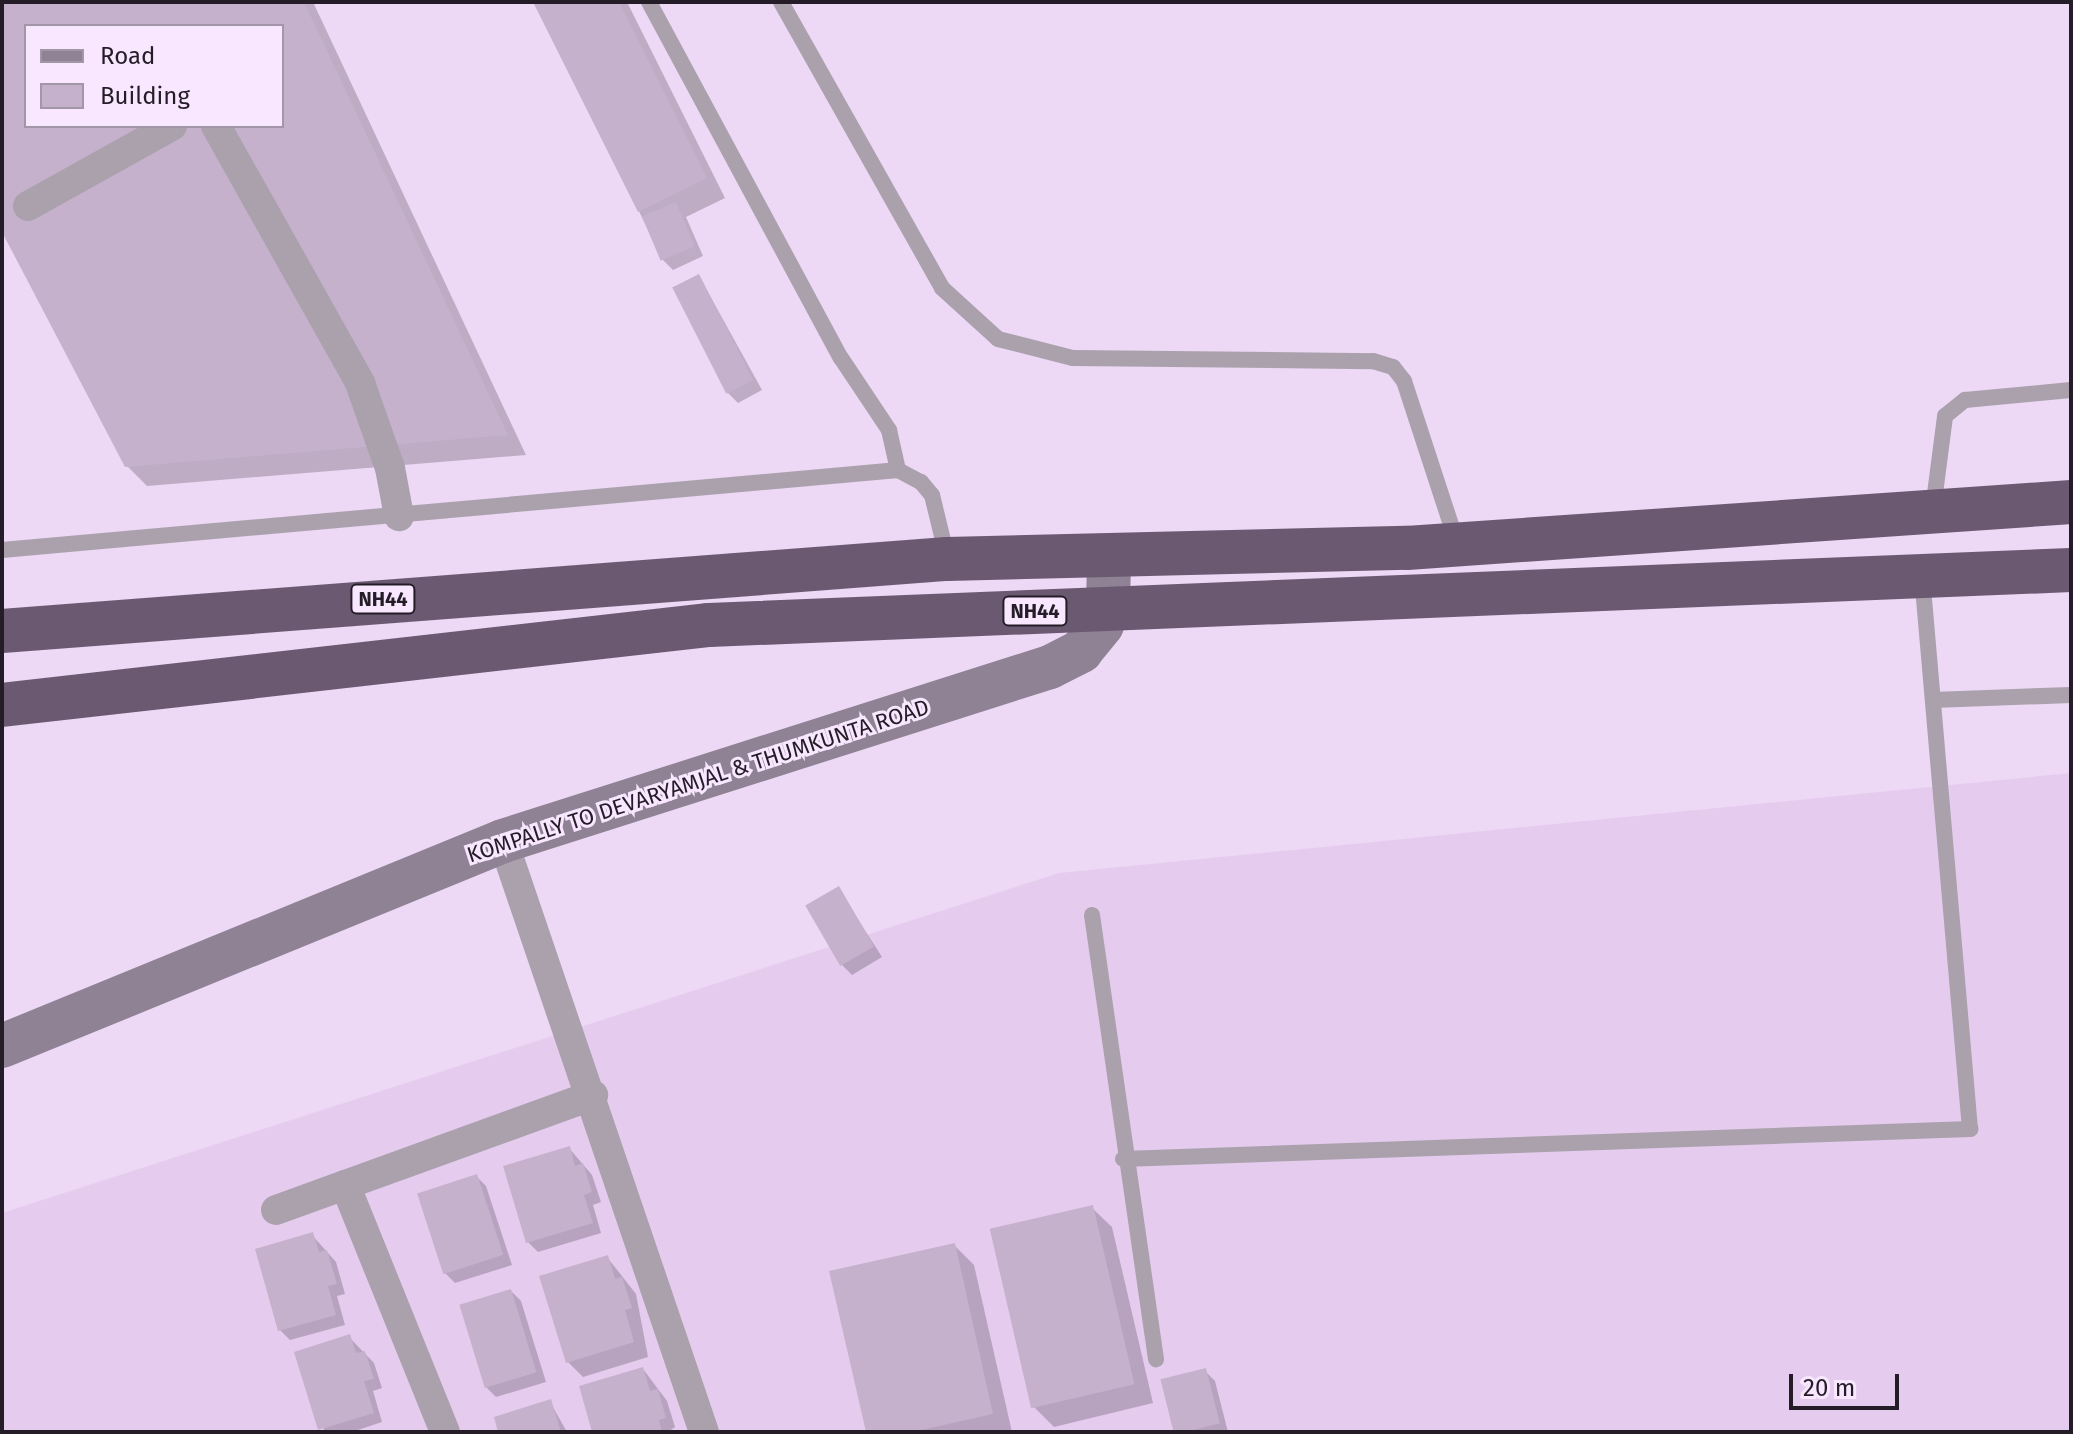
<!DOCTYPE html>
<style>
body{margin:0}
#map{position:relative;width:2073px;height:1434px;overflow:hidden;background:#edd8f5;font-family:"Fira Sans",sans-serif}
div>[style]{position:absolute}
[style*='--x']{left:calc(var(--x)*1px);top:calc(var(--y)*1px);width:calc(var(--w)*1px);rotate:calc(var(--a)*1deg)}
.built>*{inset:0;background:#e5ccef}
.shadow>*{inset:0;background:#0003}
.building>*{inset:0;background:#c6b1cd;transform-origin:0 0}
.lane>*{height:16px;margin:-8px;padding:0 8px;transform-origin:8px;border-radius:8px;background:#aaa1ad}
.street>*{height:30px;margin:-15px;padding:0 15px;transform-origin:15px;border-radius:15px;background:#aaa1ad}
.secondary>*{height:44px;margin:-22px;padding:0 22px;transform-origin:22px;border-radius:22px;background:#8f8294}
.highway>*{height:44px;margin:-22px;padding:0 22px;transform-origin:22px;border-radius:22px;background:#6b5972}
span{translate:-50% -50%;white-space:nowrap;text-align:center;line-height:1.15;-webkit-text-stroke:6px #f8e7fe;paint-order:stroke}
.shield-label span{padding:2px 6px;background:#f8e7fe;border:2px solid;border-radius:6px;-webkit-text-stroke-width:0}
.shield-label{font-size:20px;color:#241c27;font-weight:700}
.street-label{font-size:22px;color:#241c27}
.frame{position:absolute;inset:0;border:4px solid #241c27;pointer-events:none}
.legend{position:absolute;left:24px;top:24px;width:260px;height:104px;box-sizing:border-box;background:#f8e7fe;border:2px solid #a396a8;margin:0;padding:10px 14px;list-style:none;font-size:24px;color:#241c27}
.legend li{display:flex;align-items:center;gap:16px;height:40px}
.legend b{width:40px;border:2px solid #a396a8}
.scale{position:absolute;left:1789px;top:1374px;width:110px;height:36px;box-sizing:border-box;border:4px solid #241c27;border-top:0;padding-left:10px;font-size:24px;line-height:28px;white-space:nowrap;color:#241c27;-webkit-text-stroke:6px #f8e7fe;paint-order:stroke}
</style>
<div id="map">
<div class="built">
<i style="clip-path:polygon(2071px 773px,2071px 1432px,2px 1432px,2px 1213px,1059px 873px)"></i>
</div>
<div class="shadow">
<i style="clip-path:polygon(evenodd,2px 2px,313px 2px,526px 455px,147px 486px,127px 466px,2px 227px,2px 2px,26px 26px,282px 26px,282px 126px,26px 126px,26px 26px)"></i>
<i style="clip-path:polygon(536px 2px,627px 2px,725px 198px,686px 217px,703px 256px,673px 270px,663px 260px)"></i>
<i style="clip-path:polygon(699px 276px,762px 390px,738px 403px,728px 393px)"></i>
<i style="clip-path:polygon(838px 888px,882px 957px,852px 975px,842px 965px)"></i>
<i style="clip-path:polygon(569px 1148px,592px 1175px,601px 1202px,593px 1205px,601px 1233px,538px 1252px,528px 1242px)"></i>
<i style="clip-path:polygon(476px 1176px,486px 1186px,512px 1265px,455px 1283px,445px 1273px)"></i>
<i style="clip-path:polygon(1092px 1208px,1112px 1227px,1153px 1403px,1054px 1427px,1034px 1407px)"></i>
<i style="clip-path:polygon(312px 1235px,336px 1262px,345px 1294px,337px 1296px,345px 1325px,290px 1340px,280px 1330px)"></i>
<i style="clip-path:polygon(954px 1245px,974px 1265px,1012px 1432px,868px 1432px)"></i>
<i style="clip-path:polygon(607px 1257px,636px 1294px,648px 1357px,583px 1377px,568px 1362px)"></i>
<i style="clip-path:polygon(511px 1291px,521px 1301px,546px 1382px,496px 1397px,486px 1387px)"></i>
<i style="clip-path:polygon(349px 1337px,374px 1363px,382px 1388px,373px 1391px,382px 1422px,352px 1432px,323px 1432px)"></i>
<i style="clip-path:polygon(643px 1369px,667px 1401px,675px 1427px,668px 1432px,594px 1432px)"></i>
<i style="clip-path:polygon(1205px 1371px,1215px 1381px,1228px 1432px,1175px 1432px,1163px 1381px)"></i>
<i style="clip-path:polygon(550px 1402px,567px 1432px,500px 1432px)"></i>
</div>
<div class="building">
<i style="clip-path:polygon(evenodd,2px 2px,304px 2px,508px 435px,125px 467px,2px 232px,2px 2px,26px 26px,282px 26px,282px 126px,26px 126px,26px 26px)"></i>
<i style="clip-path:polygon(533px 2px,619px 2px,707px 178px,638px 212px)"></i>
<i style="left:676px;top:202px;width:48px;height:37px;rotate:67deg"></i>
<i style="left:699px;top:274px;width:119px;height:30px;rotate:63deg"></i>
<i style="left:839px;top:886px;width:70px;height:39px;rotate:60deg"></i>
<i style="clip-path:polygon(570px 1146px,575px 1166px,583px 1163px,592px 1192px,584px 1195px,593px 1223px,526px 1243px,503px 1166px)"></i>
<i style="left:477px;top:1174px;width:85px;height:63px;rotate:72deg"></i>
<i style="left:1093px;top:1205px;width:184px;height:106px;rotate:77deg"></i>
<i style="clip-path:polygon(313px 1232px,319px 1252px,327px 1250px,337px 1284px,328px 1286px,336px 1315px,278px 1331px,255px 1249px)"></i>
<i style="clip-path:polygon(955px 1243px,993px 1414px,912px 1432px,866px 1432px,829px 1271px)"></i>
<i style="clip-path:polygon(608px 1255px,615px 1279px,622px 1277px,632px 1308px,625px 1310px,634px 1342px,566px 1363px,539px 1276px)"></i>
<i style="left:511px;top:1289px;width:87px;height:54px;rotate:73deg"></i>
<i style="clip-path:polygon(350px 1334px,356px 1353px,365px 1351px,374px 1379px,364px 1381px,374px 1413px,318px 1430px,294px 1352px)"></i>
<i style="clip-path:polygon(643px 1367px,650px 1391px,658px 1389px,666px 1418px,659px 1420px,662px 1432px,592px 1432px,579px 1386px)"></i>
<i style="left:1206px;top:1368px;width:57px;height:47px;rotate:76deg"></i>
<i style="clip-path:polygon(551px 1399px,561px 1432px,498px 1432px,494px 1417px)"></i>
</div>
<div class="lane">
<i style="--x:649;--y:2;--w:404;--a:61.7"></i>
<i style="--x:841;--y:358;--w:87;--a:56.3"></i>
<i style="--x:889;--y:430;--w:41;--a:77.3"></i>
<i style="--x:781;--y:2;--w:328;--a:60.6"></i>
<i style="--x:942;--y:288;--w:76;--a:42.3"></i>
<i style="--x:998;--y:339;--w:77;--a:14.2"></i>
<i style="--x:1073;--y:358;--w:300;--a:0.6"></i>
<i style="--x:1373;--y:361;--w:21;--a:17"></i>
<i style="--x:1393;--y:367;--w:18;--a:52"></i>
<i style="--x:1404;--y:381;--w:170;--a:71.9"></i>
<i style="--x:1933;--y:509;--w:94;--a:-82.6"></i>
<i style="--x:1945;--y:416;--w:26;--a:-39"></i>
<i style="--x:1965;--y:400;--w:106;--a:-5.4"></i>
<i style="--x:2;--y:550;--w:900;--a:-5.1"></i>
<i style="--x:898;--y:470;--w:26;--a:28"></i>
<i style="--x:921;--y:482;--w:17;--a:50"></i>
<i style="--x:932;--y:495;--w:64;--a:76.4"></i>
<i style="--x:1933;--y:700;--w:138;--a:-2.1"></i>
<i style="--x:1092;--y:915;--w:449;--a:81.8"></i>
<i style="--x:1123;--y:1159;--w:848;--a:-2.03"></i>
<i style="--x:1970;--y:1129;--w:555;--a:-94.96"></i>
</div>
<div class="street">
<i style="--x:216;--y:126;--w:295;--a:60.7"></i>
<i style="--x:360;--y:383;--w:90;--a:70.6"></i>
<i style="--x:390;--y:468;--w:49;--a:79.4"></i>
<i style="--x:28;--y:206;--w:165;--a:-29.1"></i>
<i style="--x:503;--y:841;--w:624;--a:71.22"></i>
<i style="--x:276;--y:1210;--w:73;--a:-19.9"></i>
<i style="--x:445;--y:1432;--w:266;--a:-112"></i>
<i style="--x:345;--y:1185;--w:264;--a:-19.9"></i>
</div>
<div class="secondary">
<i style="--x:2;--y:1046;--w:541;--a:-22.25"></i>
<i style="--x:503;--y:841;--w:574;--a:-17.65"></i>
<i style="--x:1050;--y:667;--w:35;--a:-27"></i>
<i style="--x:1081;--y:651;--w:33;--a:-51"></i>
<i style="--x:1102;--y:625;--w:19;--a:-72"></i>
<i style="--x:1108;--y:607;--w:49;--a:-88.8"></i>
</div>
<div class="highway">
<i style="--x:2;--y:631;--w:948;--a:-4.36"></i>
<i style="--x:947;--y:559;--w:460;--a:-1.4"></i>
<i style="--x:1407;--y:548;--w:666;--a:-3.96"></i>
<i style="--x:2;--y:705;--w:712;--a:-6.46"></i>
<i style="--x:709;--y:625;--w:1363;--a:-2.31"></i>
</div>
<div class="shield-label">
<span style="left:383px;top:599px">NH44</span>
<span style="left:1035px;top:611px">NH44</span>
</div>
<div class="street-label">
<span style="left:698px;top:781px;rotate:-18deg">KOMPALLY TO DEVARYAMJAL &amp; THUMKUNTA ROAD</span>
</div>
<div class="frame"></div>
<ul class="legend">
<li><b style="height:10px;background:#8f8294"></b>Road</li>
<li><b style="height:22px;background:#c6b1cd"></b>Building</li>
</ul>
<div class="scale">20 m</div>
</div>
